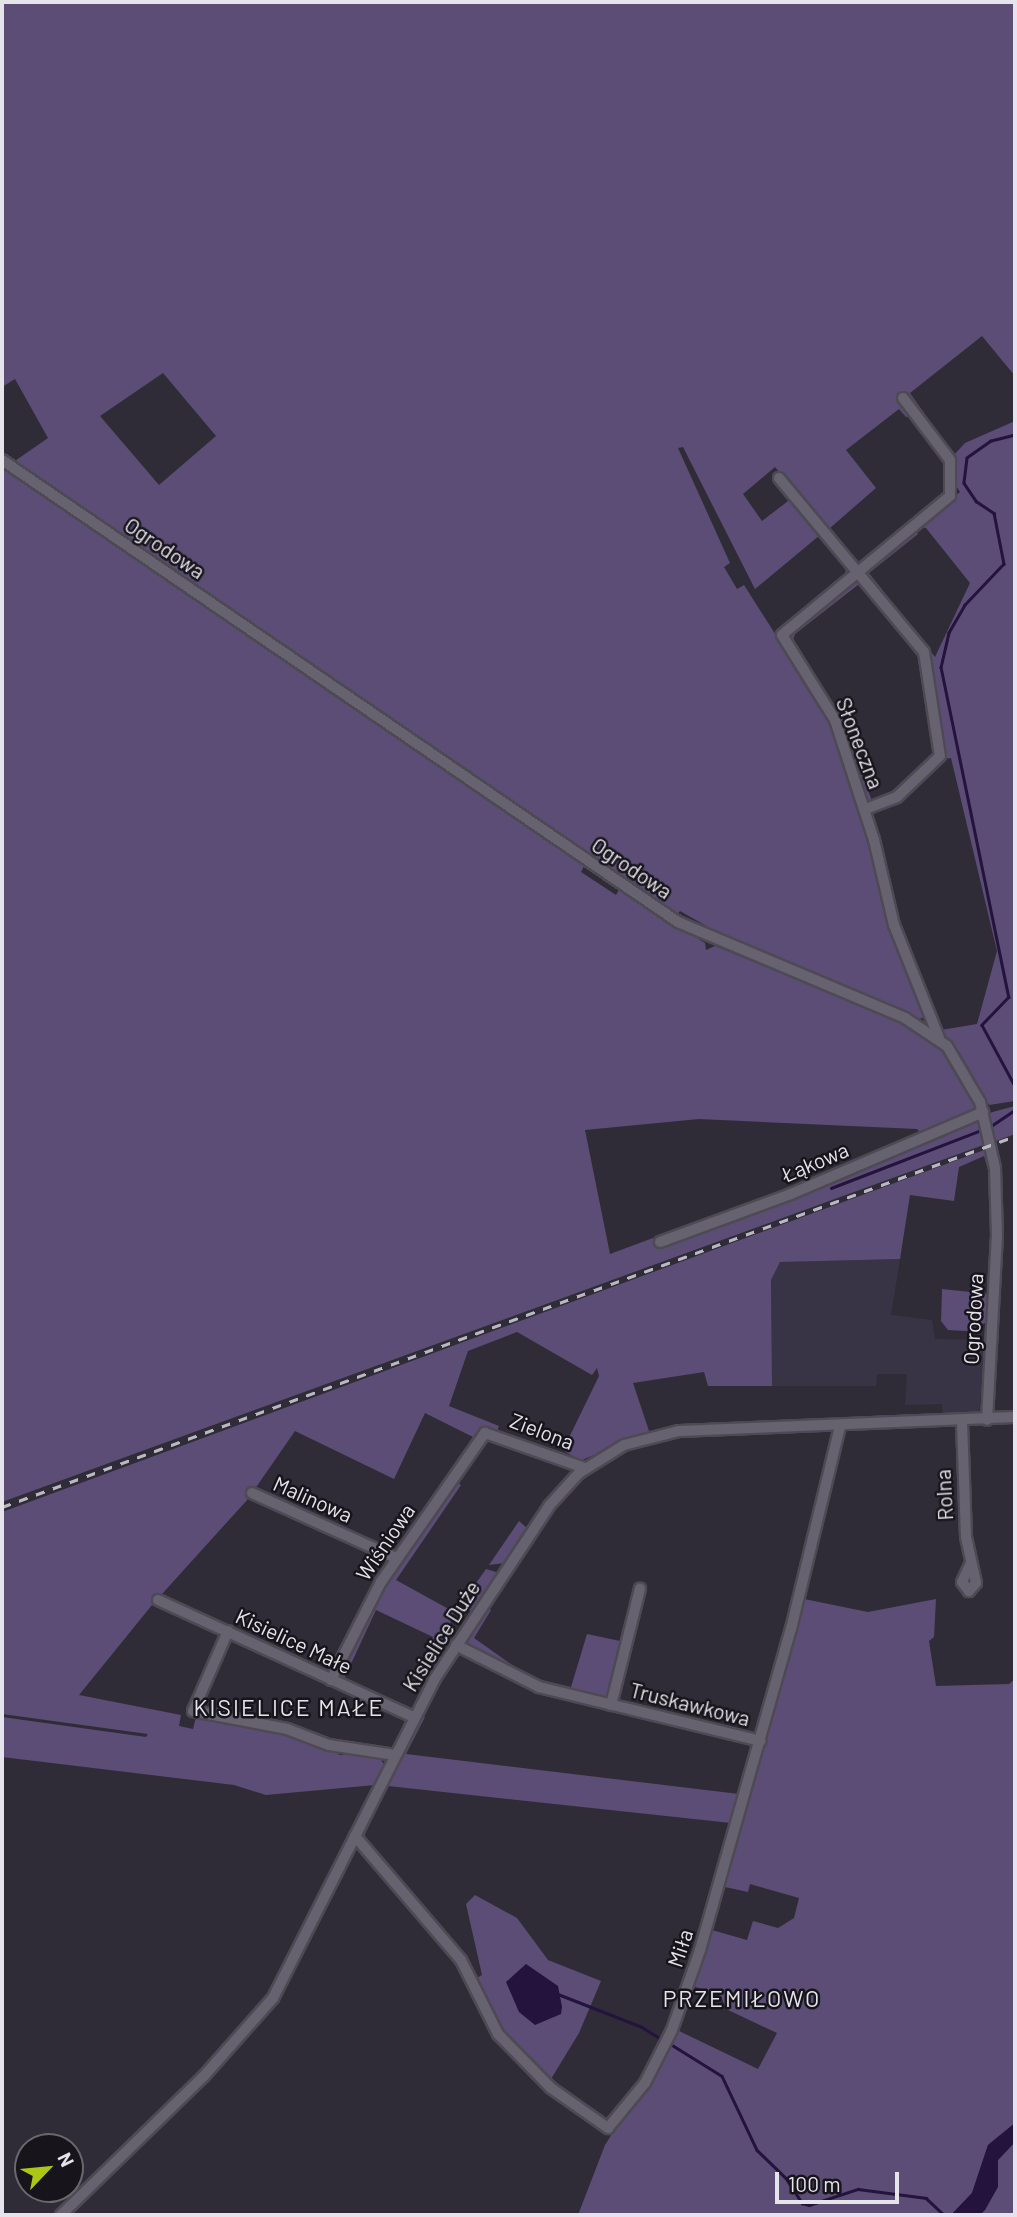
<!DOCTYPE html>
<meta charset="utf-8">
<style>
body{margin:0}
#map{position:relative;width:1017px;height:2217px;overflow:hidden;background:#302c37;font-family:Barlow,sans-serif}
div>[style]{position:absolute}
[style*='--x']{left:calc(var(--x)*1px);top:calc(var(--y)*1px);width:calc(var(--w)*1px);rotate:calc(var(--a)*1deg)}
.built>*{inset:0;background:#393445}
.green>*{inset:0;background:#5b4d76}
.water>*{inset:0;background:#24133d}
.stream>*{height:2.5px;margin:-1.25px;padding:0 1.25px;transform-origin:1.25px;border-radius:1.25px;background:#24133d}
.roads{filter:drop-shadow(2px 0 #4e4a54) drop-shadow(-2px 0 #4e4a54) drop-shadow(0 2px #4e4a54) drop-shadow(0 -2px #4e4a54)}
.minor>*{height:10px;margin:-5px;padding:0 5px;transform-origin:5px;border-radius:5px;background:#66626f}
.rail>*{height:2.5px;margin-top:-1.25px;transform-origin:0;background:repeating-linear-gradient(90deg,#bab8c0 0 9px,transparent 0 18px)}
span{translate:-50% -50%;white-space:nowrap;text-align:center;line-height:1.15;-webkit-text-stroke:5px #17151b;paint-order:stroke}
.street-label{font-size:21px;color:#e6e4eb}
.neighbourhood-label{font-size:23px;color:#e6e4eb;letter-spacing:2px}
.frame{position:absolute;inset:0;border:4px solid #e6e4eb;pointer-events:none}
.north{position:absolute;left:14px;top:2133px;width:70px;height:70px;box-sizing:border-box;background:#17151b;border:2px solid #6a686e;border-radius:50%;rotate:64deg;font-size:19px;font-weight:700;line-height:28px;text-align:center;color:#e6e4eb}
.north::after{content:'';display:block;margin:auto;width:24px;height:32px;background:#abc615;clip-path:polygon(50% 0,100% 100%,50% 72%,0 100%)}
.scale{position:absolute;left:775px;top:2172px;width:124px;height:32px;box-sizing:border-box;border:4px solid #e6e4eb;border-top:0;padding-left:9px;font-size:21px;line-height:24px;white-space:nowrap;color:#e6e4eb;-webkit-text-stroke:5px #17151b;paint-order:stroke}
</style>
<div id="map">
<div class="built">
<i style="clip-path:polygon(900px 1259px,891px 1315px,932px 1320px,935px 1339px,987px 1340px,979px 1412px,943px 1418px,942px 1404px,905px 1405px,907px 1374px,877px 1374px,876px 1386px,772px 1386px,771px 1280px,780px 1262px)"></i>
</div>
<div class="green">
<i style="clip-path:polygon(evenodd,2px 2px,1015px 2px,1015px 376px,982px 336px,910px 393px,924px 413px,906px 417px,899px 409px,846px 450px,876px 488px,830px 528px,854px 562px,775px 467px,743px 494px,762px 521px,792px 498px,850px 568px,846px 576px,845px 565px,820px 535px,755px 589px,683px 447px,678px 448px,730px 563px,724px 567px,737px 589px,744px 585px,831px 722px,923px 1018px,916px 1019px,708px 934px,710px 928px,680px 911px,676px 916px,12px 463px,48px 438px,15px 379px,2px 387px,2px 2px,163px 373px,216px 436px,159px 485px,100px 416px,163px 373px)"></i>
<i style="clip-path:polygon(1015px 421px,1015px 1101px,989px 1105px,960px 1053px,941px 1030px,977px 1024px,997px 951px,951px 758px,943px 759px,929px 652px,866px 574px,914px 530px,918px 534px,869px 573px,935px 657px,970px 583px,926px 528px,919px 526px,960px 492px,955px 484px,953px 456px,965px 443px)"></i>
<i style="clip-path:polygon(2px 465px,580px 863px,584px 866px,581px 872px,616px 895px,619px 890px,705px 943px,706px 950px,715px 946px,922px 1031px,949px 1055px,975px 1103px,973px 1113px,922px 1134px,917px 1129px,699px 1119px,585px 1130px,610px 1254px,653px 1238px,657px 1247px,794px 1197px,971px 1121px,980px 1123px,986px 1144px,2px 1502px)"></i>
<i style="clip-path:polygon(857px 579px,918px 649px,922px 662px,859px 584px,795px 634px,793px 640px,837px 710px,872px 801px,866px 799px,843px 731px,790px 638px,791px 634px)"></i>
<i style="clip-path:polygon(1015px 1106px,1015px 1134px,996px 1141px,989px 1113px)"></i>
<i style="clip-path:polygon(987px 1149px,992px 1183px,984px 1156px,959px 1167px,954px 1201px,910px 1195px,900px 1259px,780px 1262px,771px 1280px,772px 1386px,708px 1386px,704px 1372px,633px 1383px,649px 1431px,580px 1461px,563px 1450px,599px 1376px,597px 1368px,592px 1375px,517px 1332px,468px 1351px,449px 1406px,499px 1426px,497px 1431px,485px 1429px,466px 1448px,473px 1437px,425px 1413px,394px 1479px,295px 1431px,248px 1499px,152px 1605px,79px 1695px,181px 1715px,179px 1726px,193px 1729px,196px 1717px,307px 1738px,340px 1755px,378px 1755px,385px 1766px,375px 1785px,266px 1795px,234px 1785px,2px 1757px,2px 1717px,146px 1737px,148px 1734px,2px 1714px,2px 1512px)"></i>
<i style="clip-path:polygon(942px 1289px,989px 1294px,987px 1322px,966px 1331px,948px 1330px,941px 1321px)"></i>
<i style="clip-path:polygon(455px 1481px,461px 1485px,396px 1580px,454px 1612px,443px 1645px,435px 1642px,428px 1647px,433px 1637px,376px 1610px,343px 1681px,339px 1675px,368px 1610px)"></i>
<i style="clip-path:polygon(519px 1521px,528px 1529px,505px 1563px,489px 1565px)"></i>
<i style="clip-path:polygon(486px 1569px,499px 1573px,473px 1612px,460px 1606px)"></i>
<i style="clip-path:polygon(804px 1599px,868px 1612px,936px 1599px,934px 1637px,929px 1641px,936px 1686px,1009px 1684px,1015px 1679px,1015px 2123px,988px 2145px,972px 2193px,951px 2215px,578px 2215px,605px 2145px,677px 2030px,758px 2069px,777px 2033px,726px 2009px,721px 1996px,693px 1986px,712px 1930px,747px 1940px,753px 1921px,778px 1928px,794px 1918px,799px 1898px,750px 1884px,748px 1892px,725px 1887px)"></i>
<i style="clip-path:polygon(486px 1608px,491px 1610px,474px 1638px,529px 1677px,571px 1687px,587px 1634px,620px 1641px,622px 1631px,626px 1633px,612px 1694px,606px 1699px,531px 1681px,467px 1646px,465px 1640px)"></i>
<i style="clip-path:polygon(419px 1715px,425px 1717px,406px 1754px,739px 1794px,731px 1823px,388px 1786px,365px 1834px,366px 1842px,362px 1832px)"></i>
<i style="clip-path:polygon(475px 1895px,517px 1918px,548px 1960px,601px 1981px,579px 2033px,551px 2079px,502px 2030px,475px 1979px,482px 1975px,466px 1904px)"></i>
<i style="clip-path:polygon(1015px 2142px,1015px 2215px,980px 2215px,997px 2187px,998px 2160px)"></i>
</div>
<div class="water">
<i style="clip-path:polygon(526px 1964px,558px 1986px,562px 2007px,561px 2014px,535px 2025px,519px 2012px,506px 1982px)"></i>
<i style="clip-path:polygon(1015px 2123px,1015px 2142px,998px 2160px,998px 2187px,985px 2210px,980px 2215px,951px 2215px,972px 2193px,988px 2145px)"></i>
</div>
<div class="stream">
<i style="--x:1015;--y:435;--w:25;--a:166"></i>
<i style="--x:991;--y:441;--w:29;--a:145"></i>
<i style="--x:967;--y:458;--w:25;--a:97"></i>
<i style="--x:964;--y:483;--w:22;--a:56"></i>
<i style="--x:976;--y:501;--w:22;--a:34"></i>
<i style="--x:994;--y:513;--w:52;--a:78.9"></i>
<i style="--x:1004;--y:564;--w:57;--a:133.6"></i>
<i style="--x:965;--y:605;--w:32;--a:120"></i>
<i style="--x:949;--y:633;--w:35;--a:103"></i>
<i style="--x:941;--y:667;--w:337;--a:78.4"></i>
<i style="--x:1009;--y:997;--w:39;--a:134"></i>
<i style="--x:982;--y:1025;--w:69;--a:61.6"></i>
<i style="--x:988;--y:1128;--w:32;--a:-34"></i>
<i style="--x:831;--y:1188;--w:161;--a:-21.1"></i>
<i style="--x:558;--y:1994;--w:90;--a:21.4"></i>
<i style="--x:642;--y:2027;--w:25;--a:32"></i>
<i style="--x:669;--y:2043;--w:62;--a:31.9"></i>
<i style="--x:722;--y:2076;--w:82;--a:64.7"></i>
<i style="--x:757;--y:2150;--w:40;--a:44"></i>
<i style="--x:786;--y:2178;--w:30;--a:57"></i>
<i style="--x:802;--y:2203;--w:7;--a:16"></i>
<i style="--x:809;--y:2205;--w:52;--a:-18.1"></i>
<i style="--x:858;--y:2189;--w:69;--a:7.5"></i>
<i style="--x:926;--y:2198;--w:25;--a:43"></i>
</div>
<div class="roads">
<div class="minor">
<i style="--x:903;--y:398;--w:78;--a:52.8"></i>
<i style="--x:950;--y:460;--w:36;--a:90"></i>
<i style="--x:950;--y:496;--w:218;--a:140.4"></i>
<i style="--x:782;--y:635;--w:100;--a:58.1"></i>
<i style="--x:835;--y:720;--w:126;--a:72"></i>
<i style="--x:874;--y:840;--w:87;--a:76.8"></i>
<i style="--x:894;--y:925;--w:122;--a:68.3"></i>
<i style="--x:2;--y:460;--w:819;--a:34.35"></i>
<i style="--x:678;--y:922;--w:246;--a:22.9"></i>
<i style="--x:905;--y:1018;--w:50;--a:33.7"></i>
<i style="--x:947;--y:1046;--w:65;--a:59.5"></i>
<i style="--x:980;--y:1102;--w:68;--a:77.2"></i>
<i style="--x:995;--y:1168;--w:67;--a:88.3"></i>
<i style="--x:997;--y:1235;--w:185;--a:93.1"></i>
<i style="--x:779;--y:478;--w:226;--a:50.2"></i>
<i style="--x:924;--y:652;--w:105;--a:81.3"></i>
<i style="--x:940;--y:756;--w:59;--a:136.4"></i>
<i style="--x:897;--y:797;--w:34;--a:159"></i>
<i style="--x:660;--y:1242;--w:140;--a:-20.1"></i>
<i style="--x:791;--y:1194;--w:209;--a:-23.1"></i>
<i style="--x:962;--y:1422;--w:115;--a:88"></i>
<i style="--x:966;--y:1537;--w:47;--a:77.7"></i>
<i style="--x:976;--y:1583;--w:11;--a:131"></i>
<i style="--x:969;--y:1591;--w:11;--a:-128"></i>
<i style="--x:962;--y:1582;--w:19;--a:-65"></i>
<i style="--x:252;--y:1493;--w:158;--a:24.3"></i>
<i style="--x:158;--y:1600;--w:281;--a:24.6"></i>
<i style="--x:228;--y:1631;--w:87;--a:113.6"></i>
<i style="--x:193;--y:1711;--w:96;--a:10.8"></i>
<i style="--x:287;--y:1729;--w:45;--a:20.9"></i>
<i style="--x:329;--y:1745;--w:67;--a:8.6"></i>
<i style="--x:456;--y:1645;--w:93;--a:26.8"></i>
<i style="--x:539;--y:1687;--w:228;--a:13.7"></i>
<i style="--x:331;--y:1680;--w:110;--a:-63"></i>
<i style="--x:381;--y:1582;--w:182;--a:-55.1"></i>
<i style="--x:485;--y:1433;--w:106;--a:19.3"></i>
<i style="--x:611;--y:1705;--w:120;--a:-76"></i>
<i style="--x:355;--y:1836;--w:163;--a:49.5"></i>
<i style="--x:461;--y:1960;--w:83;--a:63.4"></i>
<i style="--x:498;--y:2034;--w:76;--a:45.5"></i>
<i style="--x:551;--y:2088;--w:70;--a:35.1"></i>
<i style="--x:608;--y:2128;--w:58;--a:-50.6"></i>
<i style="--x:645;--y:2083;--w:59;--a:-63"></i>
<i style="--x:672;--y:2030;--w:85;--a:-70.7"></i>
<i style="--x:700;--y:1950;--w:334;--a:-74.2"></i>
<i style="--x:791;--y:1629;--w:209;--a:-76.4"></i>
<i style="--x:61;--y:2215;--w:199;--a:-44.2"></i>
<i style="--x:204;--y:2076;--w:104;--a:-48.5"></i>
<i style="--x:273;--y:1998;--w:356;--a:-63.1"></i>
<i style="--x:434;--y:1680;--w:209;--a:-56.5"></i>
<i style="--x:549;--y:1506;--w:45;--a:-47.7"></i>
<i style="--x:579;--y:1473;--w:53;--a:-31.9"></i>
<i style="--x:624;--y:1445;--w:57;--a:-14.3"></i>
<i style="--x:679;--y:1431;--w:336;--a:-2.4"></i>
</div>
</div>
<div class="rail">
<i style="--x:2;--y:1507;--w:1079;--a:-20.11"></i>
</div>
<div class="street-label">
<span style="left:165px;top:548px;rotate:34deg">Ogrodowa</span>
<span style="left:860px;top:743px;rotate:69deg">Słoneczna</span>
<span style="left:632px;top:868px;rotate:34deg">Ogrodowa</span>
<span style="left:815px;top:1162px;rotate:-23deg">Łąkowa</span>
<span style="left:973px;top:1319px;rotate:-87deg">Ogrodowa</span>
<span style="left:542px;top:1431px;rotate:21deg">Zielona</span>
<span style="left:944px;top:1495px;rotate:-93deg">Rolna</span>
<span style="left:313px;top:1499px;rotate:24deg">Malinowa</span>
<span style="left:385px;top:1542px;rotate:-56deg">Wiśniowa</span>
<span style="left:441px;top:1636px;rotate:-58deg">Kisielice Duże</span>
<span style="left:294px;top:1641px;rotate:25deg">Kisielice Małe</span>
<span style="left:690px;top:1704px;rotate:14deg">Truskawkowa</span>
<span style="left:680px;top:1948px;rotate:-72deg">Miła</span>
</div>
<div class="neighbourhood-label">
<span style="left:289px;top:1707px">KISIELICE MAŁE</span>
<span style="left:742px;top:1998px">PRZEMIŁOWO</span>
</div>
<div class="frame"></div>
<div class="north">N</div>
<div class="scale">100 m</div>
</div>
